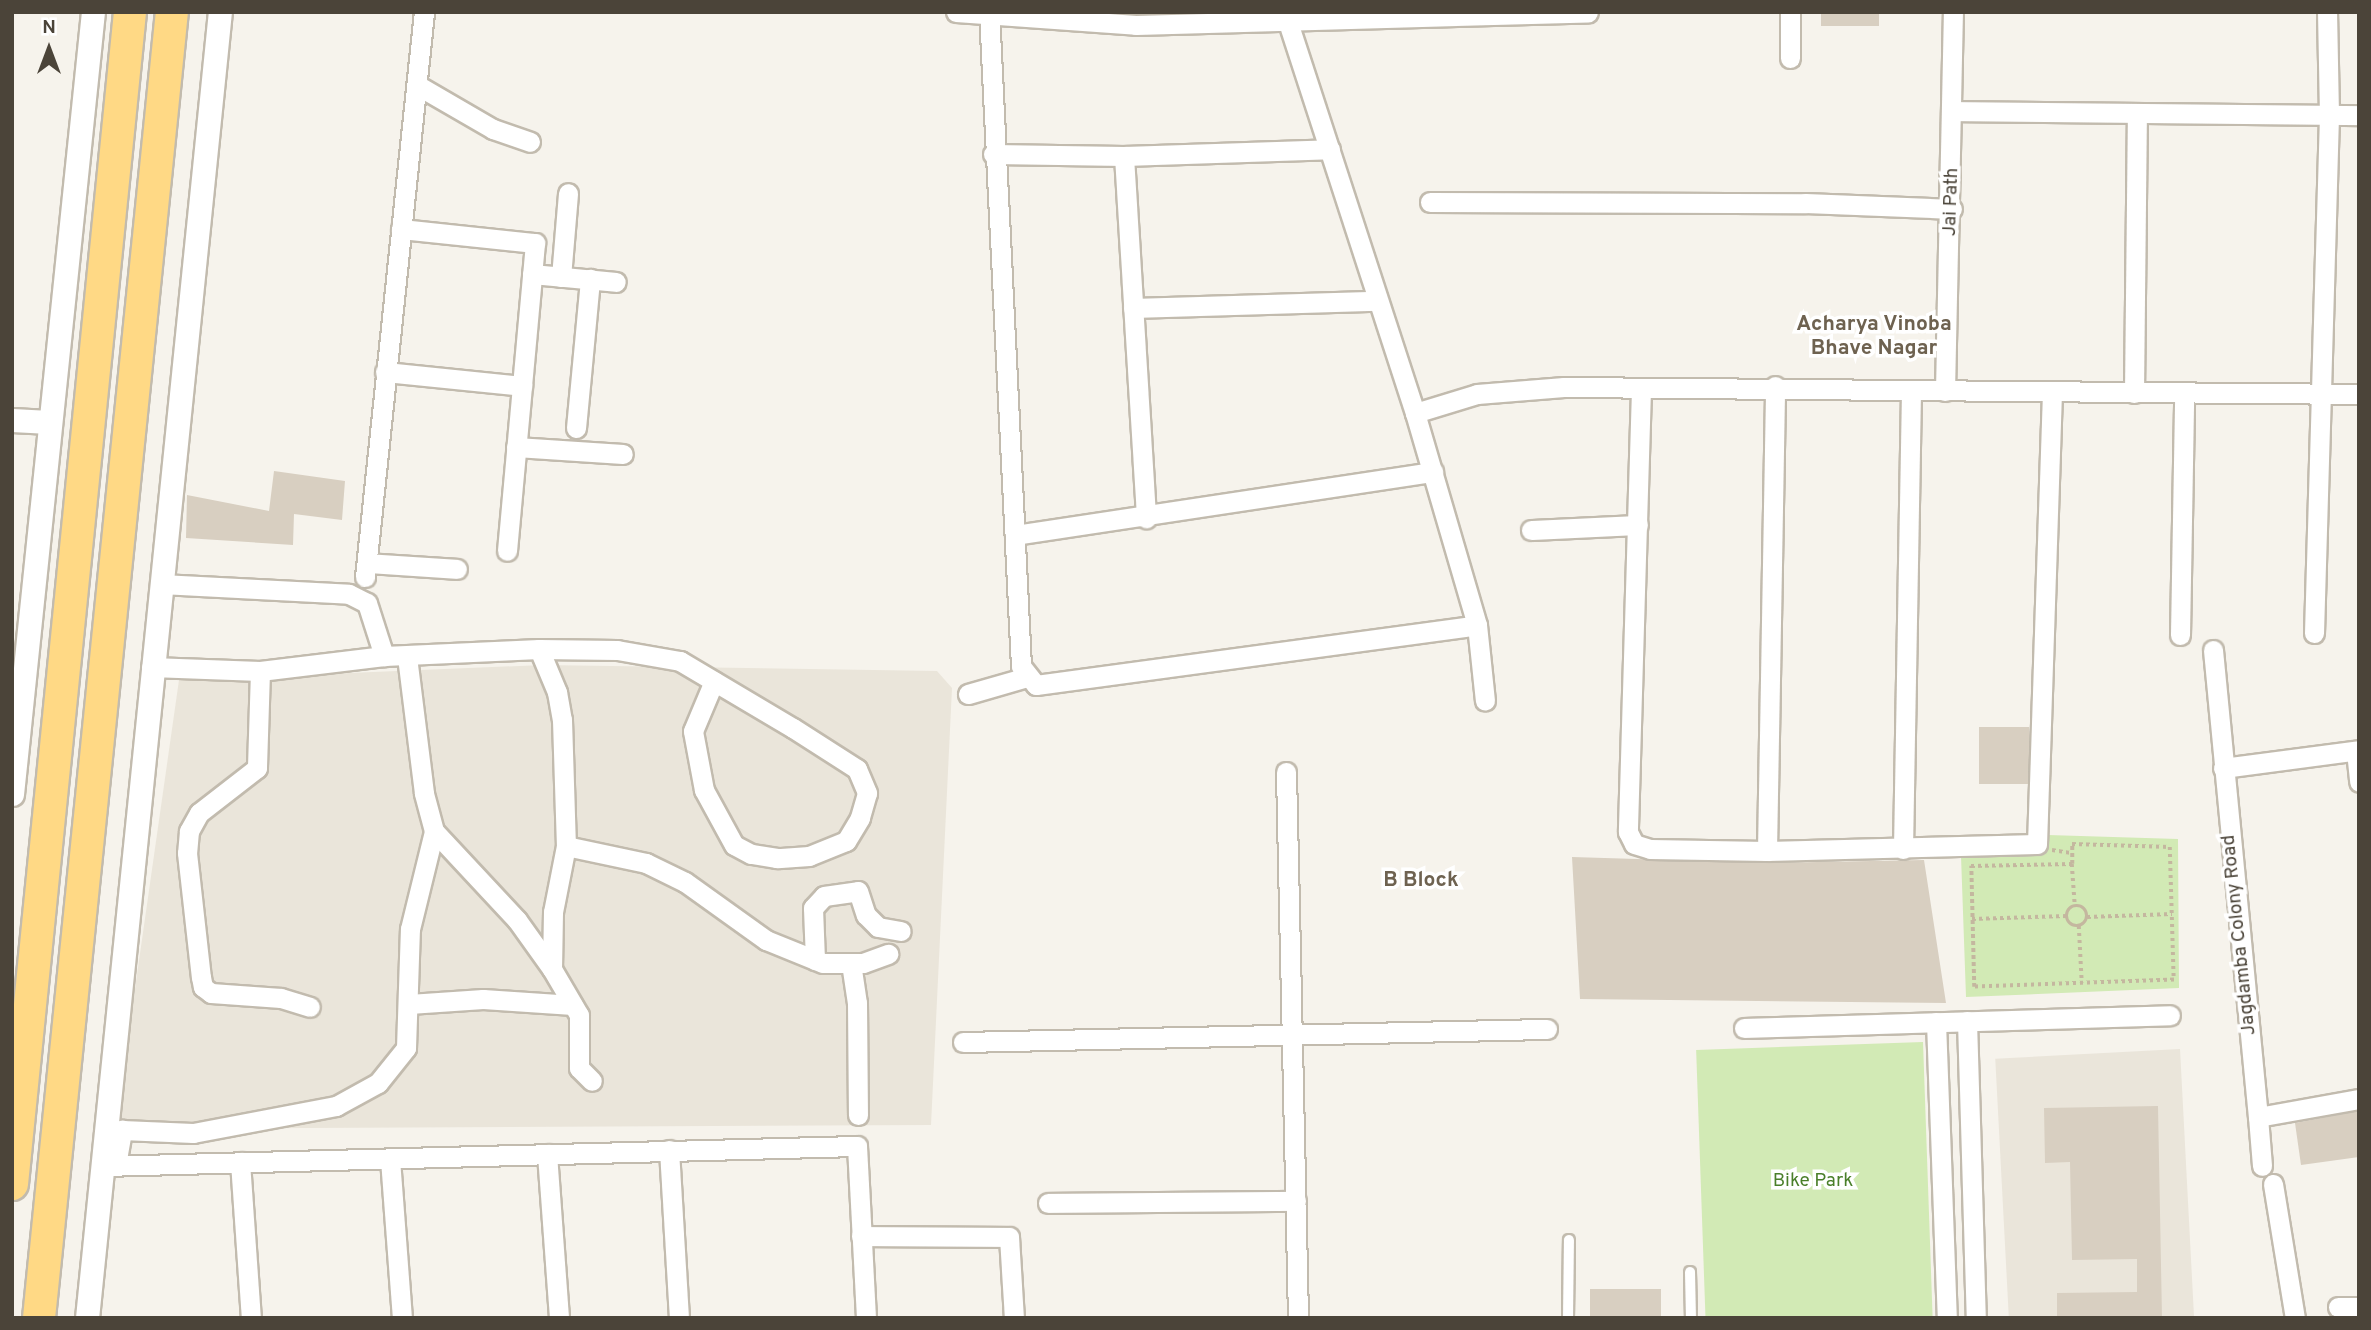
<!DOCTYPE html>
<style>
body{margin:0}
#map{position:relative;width:2371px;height:1330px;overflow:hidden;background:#f6f3ec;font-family:Overpass,sans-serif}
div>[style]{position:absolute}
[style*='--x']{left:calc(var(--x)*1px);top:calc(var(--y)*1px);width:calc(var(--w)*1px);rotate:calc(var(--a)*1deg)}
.residential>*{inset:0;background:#eae5da;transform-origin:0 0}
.green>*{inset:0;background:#d2eab5;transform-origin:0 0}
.building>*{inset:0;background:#d8cfc1;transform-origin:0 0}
.path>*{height:3.5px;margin-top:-1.75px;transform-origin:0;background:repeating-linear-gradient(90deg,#c4b79f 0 3.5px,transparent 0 7px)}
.path>.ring{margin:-1.75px;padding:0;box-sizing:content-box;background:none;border:3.5px solid #c4b79f;border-radius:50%}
.roads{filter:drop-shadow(2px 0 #c2bbae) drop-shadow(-2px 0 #c2bbae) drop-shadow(0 2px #c2bbae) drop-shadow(0 -2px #c2bbae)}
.service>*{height:10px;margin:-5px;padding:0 5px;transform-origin:5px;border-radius:5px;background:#fff}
.minor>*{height:19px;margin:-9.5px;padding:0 9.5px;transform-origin:9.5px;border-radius:9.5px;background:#fff}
.tertiary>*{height:23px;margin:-11.5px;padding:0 11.5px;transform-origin:11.5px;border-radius:11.5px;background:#fff}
.trunk>*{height:32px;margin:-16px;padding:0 16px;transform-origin:16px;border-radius:16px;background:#ffd985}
span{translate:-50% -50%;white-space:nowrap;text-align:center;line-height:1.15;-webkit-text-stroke:7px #fff;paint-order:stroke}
.street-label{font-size:19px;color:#4b4439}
.park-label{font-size:19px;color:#4a7f2a}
.neighbourhood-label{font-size:21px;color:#6e6250;font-weight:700}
.frame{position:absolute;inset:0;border:14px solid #4b4439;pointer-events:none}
.north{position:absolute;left:14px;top:14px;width:70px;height:70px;-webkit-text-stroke:5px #fff;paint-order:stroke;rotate:0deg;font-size:19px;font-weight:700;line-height:28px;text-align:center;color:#4b4439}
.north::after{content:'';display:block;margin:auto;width:24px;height:32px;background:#4b4439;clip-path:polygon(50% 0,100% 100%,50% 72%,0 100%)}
</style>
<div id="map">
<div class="residential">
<i style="clip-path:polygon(543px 665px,937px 671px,952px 688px,931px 1125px,115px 1129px,179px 680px)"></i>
<i style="left:2180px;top:1049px;width:269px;height:185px;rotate:87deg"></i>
</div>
<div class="green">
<i style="clip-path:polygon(2048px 835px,2178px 839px,2179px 988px,1966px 997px,1961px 856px,2040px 853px)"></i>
<i style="left:1923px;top:1042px;width:276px;height:227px;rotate:88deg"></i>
</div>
<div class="building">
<i style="left:1821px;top:12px;width:58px;height:14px"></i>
<i style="clip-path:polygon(274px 471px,345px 481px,342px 520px,294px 514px,293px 545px,186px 538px,187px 495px,269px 511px)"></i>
<i style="left:1979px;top:727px;width:50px;height:57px"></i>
<i style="clip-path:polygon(1572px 857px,1767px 863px,1924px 860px,1946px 1003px,1580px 999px)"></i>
<i style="clip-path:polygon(2158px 1106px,2162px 1318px,2057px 1318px,2057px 1293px,2137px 1292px,2137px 1259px,2072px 1260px,2070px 1162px,2045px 1163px,2044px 1108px)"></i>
<i style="clip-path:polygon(2359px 1111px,2359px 1157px,2301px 1165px,2295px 1123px)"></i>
<i style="left:1661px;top:1289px;width:29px;height:71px;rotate:90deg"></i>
</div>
<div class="path">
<i style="--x:2072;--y:844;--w:98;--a:1.8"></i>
<i style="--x:2170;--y:847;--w:133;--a:88.3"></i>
<i style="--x:2174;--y:980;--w:200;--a:178"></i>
<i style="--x:1974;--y:987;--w:121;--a:-91.4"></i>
<i style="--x:1971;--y:866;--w:101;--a:-1.1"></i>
<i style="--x:2072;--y:864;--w:20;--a:-90"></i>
<i style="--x:2052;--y:850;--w:20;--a:9"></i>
<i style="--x:2072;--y:864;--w:42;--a:85.9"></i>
<i class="ring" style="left:2067px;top:906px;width:16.5px;height:16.5px"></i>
<i style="--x:2087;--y:917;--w:85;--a:-2"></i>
<i style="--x:1972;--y:919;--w:95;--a:-1.8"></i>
<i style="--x:2079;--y:926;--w:57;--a:87"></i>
</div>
<div class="roads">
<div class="service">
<i style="--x:1690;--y:1272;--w:46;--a:88.8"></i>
<i style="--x:1568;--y:1318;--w:78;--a:-89.3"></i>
</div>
<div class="minor">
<i style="--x:956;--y:12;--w:180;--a:4.1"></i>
<i style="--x:1136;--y:25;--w:452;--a:-1.6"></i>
<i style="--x:989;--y:12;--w:655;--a:87.2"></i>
<i style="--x:1021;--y:666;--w:24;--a:52"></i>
<i style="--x:1036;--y:685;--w:445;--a:-7.7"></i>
<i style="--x:1477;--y:625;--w:221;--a:-106.3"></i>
<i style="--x:1415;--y:413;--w:411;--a:-108"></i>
<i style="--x:1790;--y:58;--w:46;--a:-90"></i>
<i style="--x:417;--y:85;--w:88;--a:30.1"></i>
<i style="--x:493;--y:129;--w:39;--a:19"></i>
<i style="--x:1954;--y:111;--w:405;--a:0.6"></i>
<i style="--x:993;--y:154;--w:131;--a:0.9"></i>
<i style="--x:1124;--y:156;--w:206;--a:-1.9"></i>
<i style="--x:1124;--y:156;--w:363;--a:86.5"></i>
<i style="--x:1430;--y:202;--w:375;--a:0.2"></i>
<i style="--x:1805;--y:203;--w:147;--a:2.3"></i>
<i style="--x:401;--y:229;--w:135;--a:6"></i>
<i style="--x:535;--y:243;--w:309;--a:95.2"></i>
<i style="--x:532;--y:274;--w:84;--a:5.4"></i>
<i style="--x:561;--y:277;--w:84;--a:-85.2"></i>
<i style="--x:1133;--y:308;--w:243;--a:-1.7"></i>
<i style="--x:385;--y:372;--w:138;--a:5.8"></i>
<i style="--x:1641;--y:389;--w:443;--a:91.7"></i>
<i style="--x:1628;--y:832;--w:13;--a:63"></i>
<i style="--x:1634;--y:844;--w:17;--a:17"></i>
<i style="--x:1650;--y:849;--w:117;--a:1"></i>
<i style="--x:1767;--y:851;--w:270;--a:-1.5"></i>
<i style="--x:2037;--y:844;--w:450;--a:-88.1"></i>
<i style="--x:1945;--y:391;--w:379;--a:-88.8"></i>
<i style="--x:2134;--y:393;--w:279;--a:-89.4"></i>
<i style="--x:1415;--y:413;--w:65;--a:-17"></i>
<i style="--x:1477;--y:394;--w:87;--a:-4.6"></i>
<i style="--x:1564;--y:387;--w:795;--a:0.5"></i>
<i style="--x:576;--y:428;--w:150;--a:-84.6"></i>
<i style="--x:516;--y:447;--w:107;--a:3.7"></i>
<i style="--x:1531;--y:530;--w:107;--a:-2.7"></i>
<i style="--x:1015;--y:535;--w:423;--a:-8.6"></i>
<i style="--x:367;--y:563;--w:90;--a:3.8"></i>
<i style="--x:365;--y:577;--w:568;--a:-84.04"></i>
<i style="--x:161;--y:584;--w:188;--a:3"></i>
<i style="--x:349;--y:594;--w:20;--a:27"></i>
<i style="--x:367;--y:603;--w:56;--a:72.2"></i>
<i style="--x:1477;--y:625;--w:76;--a:84"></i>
<i style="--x:2314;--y:633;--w:518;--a:-88.34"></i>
<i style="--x:2329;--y:115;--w:103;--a:-91.1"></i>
<i style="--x:2180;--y:635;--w:241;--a:-89"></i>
<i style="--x:539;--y:649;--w:78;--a:0.7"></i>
<i style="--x:617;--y:650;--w:64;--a:9.9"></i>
<i style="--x:680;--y:661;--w:131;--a:30.7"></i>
<i style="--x:793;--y:728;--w:76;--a:32.6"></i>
<i style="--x:857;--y:769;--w:26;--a:67"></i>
<i style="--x:867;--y:793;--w:26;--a:106"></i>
<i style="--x:860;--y:818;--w:27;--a:121"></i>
<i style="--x:846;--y:841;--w:40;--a:158"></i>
<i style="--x:809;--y:856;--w:32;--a:176"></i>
<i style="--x:777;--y:858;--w:26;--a:-171"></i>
<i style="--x:751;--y:854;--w:19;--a:-152"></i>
<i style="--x:734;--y:845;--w:63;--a:-118.6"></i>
<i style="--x:704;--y:790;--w:60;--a:-100.6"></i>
<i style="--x:693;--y:731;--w:54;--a:-67.2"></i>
<i style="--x:2213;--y:650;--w:469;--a:84.5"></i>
<i style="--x:2258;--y:1117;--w:103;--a:-10.1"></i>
<i style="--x:151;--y:667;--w:109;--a:2.1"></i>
<i style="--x:260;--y:671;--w:125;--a:-6.9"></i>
<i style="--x:384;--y:656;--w:155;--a:-2.6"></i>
<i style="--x:539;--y:649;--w:47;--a:67.3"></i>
<i style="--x:557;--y:692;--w:28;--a:80"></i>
<i style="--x:562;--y:720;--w:126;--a:88.2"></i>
<i style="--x:566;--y:846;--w:82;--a:12"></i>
<i style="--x:646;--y:863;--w:43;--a:26"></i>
<i style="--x:685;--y:882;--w:100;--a:35.6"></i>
<i style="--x:766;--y:940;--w:61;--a:22"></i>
<i style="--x:823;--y:963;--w:40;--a:0"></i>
<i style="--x:863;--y:963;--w:27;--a:-20"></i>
<i style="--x:260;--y:671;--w:97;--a:91.8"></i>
<i style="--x:257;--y:768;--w:73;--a:142.2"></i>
<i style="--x:199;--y:813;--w:21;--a:119"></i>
<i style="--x:189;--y:831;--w:22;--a:95"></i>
<i style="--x:187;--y:853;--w:125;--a:83.6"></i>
<i style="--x:201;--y:977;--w:10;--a:79"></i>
<i style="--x:203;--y:987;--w:10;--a:37"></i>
<i style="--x:211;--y:993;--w:70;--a:4.1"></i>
<i style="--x:281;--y:998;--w:30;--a:17"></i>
<i style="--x:968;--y:694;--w:61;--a:-16.1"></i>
<i style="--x:2356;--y:751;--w:31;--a:84"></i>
<i style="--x:2223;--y:768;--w:137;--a:-7.5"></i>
<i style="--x:1286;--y:772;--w:546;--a:88.74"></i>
<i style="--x:434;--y:831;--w:122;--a:47"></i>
<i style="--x:517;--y:920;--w:60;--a:54.5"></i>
<i style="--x:552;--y:969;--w:53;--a:59.6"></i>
<i style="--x:579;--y:1015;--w:53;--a:90"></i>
<i style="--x:579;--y:1068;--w:18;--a:45"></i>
<i style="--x:1903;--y:849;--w:458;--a:-89"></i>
<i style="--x:1767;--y:851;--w:465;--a:-89"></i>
<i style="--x:815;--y:960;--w:52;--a:-92.2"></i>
<i style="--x:813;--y:908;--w:16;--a:-47"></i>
<i style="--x:824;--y:896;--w:34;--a:-8"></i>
<i style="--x:858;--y:891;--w:25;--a:72"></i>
<i style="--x:866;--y:915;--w:17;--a:45"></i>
<i style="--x:878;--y:927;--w:23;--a:10"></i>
<i style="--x:851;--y:963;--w:40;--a:81.5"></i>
<i style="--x:857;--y:1003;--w:112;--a:89.5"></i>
<i style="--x:552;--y:969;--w:57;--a:-89"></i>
<i style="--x:553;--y:912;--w:67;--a:-78.9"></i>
<i style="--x:409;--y:1004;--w:74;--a:-3.9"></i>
<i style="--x:483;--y:999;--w:90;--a:3.8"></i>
<i style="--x:1967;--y:1021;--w:297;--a:88.3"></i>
<i style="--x:1936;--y:1022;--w:296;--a:87.9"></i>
<i style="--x:1744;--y:1028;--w:426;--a:-1.7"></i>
<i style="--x:963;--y:1042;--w:584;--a:-1.28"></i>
<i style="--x:2258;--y:1117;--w:49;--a:85.3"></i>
<i style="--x:669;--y:1150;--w:168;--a:86.6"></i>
<i style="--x:547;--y:1154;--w:164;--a:85.8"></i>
<i style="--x:390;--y:1159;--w:159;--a:85.7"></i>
<i style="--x:240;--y:1162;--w:156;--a:86"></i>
<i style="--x:116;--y:1165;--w:36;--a:-80"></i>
<i style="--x:122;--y:1130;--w:71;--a:2.4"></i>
<i style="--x:193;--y:1133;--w:146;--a:-10.7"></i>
<i style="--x:336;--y:1106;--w:48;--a:-28.7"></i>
<i style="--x:378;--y:1083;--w:45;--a:-51.3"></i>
<i style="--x:406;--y:1048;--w:119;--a:-88.1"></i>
<i style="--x:410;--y:929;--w:101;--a:-76.2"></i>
<i style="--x:434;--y:831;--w:39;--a:-105"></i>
<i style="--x:424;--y:793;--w:138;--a:-97.1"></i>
<i style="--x:103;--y:1166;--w:754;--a:-1.52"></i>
<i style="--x:857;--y:1146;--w:172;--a:87"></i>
<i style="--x:2273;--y:1184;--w:136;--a:80.7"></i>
<i style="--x:1048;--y:1203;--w:248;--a:-0.5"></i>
<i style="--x:861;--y:1236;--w:148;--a:0.4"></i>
<i style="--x:1009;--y:1237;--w:81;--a:86.5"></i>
<i style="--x:2338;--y:1307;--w:21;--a:0"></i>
</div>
<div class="tertiary">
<i style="--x:12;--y:420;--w:37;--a:3"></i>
<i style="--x:12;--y:794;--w:786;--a:-84.09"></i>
<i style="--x:87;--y:1318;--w:1313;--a:-84.19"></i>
</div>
<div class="trunk">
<i style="--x:12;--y:1184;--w:1178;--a:-84.25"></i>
<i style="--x:39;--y:1318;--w:1313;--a:-84.19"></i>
</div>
</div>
<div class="street-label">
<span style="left:1952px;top:202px;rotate:-88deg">Jai Path</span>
<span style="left:2240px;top:935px;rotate:-96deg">Jagdamba Colony Road</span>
</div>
<div class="park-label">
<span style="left:1813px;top:1182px">Bike Park</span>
</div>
<div class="neighbourhood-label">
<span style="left:1874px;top:337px">Acharya Vinoba<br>Bhave Nagar</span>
<span style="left:1421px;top:881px">B Block</span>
</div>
<div class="frame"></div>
<div class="north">N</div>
</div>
